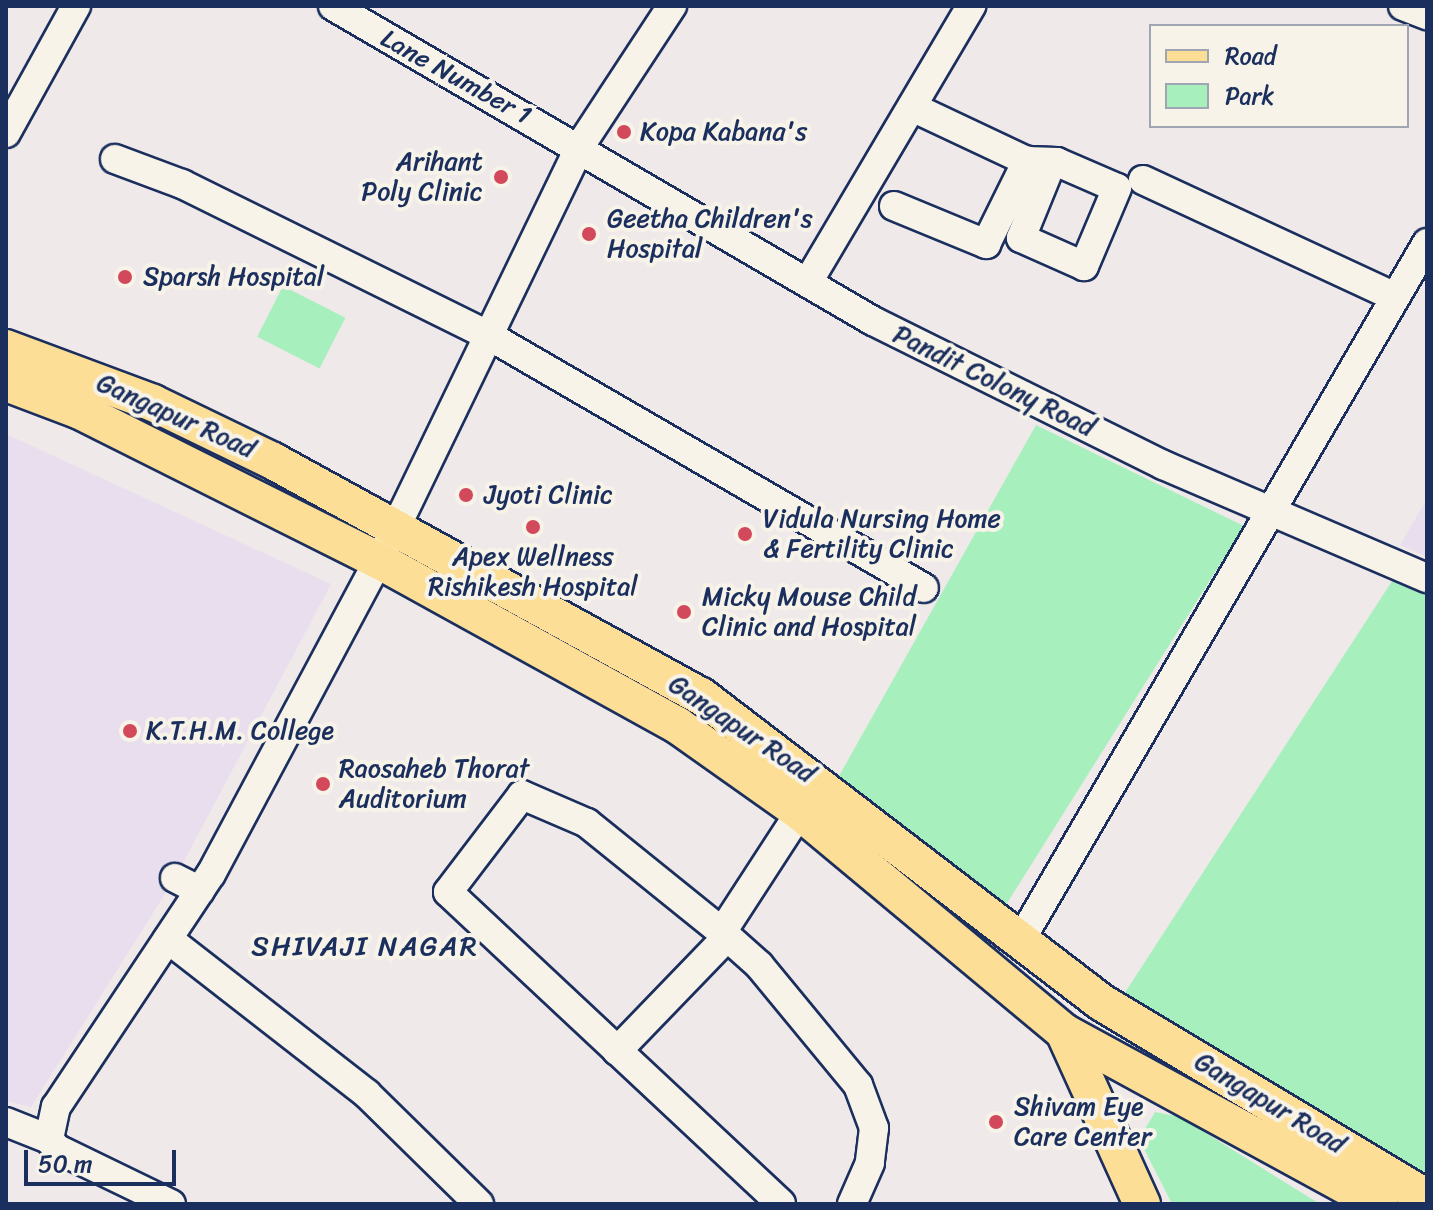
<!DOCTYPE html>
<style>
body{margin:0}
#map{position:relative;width:1433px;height:1210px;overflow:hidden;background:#f0e9ea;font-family:Sriracha,sans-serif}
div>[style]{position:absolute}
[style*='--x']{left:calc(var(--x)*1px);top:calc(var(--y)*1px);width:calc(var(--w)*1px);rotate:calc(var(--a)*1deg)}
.built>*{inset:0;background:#e8deed}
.green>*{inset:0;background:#a7f0be;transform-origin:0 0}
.roads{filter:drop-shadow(2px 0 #1b2f5e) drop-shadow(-2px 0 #1b2f5e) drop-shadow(0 2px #1b2f5e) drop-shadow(0 -2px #1b2f5e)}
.minor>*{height:28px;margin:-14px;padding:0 14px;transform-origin:14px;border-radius:14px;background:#f7f3e8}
.major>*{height:36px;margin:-18px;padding:0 18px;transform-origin:18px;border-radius:18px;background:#fdde96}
.dots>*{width:22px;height:22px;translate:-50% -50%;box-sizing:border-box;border:4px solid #f7f3e8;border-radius:50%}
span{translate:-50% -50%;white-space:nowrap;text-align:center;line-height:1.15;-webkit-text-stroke:8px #f7f3e8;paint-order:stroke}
.street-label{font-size:26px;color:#1b2f5e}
.poi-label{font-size:26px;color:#1b2f5e}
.left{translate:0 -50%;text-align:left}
.right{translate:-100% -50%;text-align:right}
.neighbourhood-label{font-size:28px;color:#1b2f5e;letter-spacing:2px}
.frame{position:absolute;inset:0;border:8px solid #1b2f5e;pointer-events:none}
.legend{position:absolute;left:1149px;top:24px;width:260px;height:104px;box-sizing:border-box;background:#f7f3e8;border:2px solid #9fa5b1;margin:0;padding:10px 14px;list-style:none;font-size:24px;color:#1b2f5e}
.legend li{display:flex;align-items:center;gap:16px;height:40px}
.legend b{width:40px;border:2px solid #9fa5b1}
.scale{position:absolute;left:24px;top:1150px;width:152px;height:36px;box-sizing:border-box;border:4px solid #1b2f5e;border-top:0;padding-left:10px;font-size:24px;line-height:28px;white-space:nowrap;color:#1b2f5e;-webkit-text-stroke:6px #f7f3e8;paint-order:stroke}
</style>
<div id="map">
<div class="built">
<i style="clip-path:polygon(6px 434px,331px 584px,175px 878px,31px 1107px,6px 1101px)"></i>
<i style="clip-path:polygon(1427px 499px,1427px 557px,1400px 545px)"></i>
</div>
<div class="green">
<i style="left:283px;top:286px;width:70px;height:57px;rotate:27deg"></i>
<i style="clip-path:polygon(1036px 425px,1244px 526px,999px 916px,839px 776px)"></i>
<i style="clip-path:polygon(1396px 575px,1427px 590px,1427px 1177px,1124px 994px)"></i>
<i style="clip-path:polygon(1155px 1112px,1180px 1117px,1320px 1204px,1172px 1204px,1139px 1139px)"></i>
</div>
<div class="roads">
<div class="minor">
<i style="--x:333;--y:6;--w:625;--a:30.26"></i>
<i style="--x:873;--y:321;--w:324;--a:26.4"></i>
<i style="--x:1163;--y:465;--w:287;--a:23.2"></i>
<i style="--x:1403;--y:6;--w:26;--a:21"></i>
<i style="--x:912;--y:107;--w:127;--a:25.2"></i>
<i style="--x:1027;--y:161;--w:30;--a:2"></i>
<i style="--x:1057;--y:162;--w:65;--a:23.4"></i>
<i style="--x:1117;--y:188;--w:85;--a:112.9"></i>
<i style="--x:1084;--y:266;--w:69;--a:-156"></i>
<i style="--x:1021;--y:238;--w:82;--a:-67.8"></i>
<i style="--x:6;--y:133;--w:145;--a:-61.1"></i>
<i style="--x:115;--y:159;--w:72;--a:20.5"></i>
<i style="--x:182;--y:184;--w:339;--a:26.3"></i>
<i style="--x:486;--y:334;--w:506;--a:30.11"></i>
<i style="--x:1143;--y:180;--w:278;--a:24.9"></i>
<i style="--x:894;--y:206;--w:100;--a:22.4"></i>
<i style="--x:986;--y:244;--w:93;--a:-63.7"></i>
<i style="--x:808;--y:282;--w:321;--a:-59.4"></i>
<i style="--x:800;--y:812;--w:143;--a:123"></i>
<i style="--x:722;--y:932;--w:50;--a:41.7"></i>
<i style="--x:759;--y:965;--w:156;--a:50.5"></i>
<i style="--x:858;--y:1085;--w:46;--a:69.6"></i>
<i style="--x:874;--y:1128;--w:35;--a:97"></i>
<i style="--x:870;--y:1163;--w:45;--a:113.7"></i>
<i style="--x:175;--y:878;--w:28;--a:27"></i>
<i style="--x:722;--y:932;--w:174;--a:-141.1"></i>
<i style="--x:587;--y:823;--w:71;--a:-156.7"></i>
<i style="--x:522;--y:795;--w:122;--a:127.3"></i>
<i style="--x:448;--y:892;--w:456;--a:43.1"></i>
<i style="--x:168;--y:939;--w:252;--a:37.9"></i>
<i style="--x:367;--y:1094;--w:157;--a:44.5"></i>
<i style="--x:1020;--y:941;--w:808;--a:-59.75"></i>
<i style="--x:617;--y:1051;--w:158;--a:-46"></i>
<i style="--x:6;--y:1122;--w:46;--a:21.6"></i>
<i style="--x:171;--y:1204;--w:127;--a:-154.2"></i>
<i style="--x:57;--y:1149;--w:13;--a:-129"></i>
<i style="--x:49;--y:1139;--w:33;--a:-78"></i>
<i style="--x:56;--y:1107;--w:280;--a:-56.4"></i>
<i style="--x:211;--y:874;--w:393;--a:-61.9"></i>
<i style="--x:396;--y:527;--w:423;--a:-64.2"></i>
<i style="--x:580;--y:146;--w:168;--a:-56.7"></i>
</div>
<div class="major">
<i style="--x:6;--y:348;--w:157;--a:20.5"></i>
<i style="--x:153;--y:403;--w:133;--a:25.8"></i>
<i style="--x:273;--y:461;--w:488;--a:28.8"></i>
<i style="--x:701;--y:696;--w:504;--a:37.42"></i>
<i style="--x:1101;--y:1002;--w:380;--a:31"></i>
<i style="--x:6;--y:383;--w:79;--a:20.7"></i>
<i style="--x:80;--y:411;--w:333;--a:26.6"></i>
<i style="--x:378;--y:560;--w:342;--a:28.9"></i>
<i style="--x:677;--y:725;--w:151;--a:35.3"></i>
<i style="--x:800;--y:812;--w:344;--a:39.8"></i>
<i style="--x:1064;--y:1032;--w:360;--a:28.6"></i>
<i style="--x:1064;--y:1032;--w:189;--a:65.6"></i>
</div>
</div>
<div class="dots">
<i style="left:624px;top:132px;background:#d1495b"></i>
<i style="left:501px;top:177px;background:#d1495b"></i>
<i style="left:589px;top:234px;background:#d1495b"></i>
<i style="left:125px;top:277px;background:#d1495b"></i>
<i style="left:466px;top:495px;background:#d1495b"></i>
<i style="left:533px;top:527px;background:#d1495b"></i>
<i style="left:745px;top:534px;background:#d1495b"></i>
<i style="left:684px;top:612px;background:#d1495b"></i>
<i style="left:130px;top:731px;background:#d1495b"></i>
<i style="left:323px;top:784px;background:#d1495b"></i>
<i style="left:996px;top:1122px;background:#d1495b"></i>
</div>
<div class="street-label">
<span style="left:456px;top:77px;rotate:29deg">Lane Number 1</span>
<span style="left:994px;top:381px;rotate:26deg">Pandit Colony Road</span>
<span style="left:176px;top:416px;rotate:24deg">Gangapur Road</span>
<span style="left:742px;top:729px;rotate:34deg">Gangapur Road</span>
<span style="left:1270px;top:1103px;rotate:31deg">Gangapur Road</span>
</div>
<div class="poi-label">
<span class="left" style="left:640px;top:132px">Kopa Kabana's</span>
<span class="right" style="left:483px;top:177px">Arihant<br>Poly Clinic</span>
<span class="left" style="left:607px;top:234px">Geetha Children's<br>Hospital</span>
<span class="left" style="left:143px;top:277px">Sparsh Hospital</span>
<span class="left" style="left:484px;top:495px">Jyoti Clinic</span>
<span class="left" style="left:763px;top:534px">Vidula Nursing Home<br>&amp; Fertility Clinic</span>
<span style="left:533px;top:572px">Apex Wellness<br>Rishikesh Hospital</span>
<span class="left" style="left:702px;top:612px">Micky Mouse Child<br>Clinic and Hospital</span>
<span class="left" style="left:146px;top:731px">K.T.H.M. College</span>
<span class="left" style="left:339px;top:784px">Raosaheb Thorat<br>Auditorium</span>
<span class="left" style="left:1014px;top:1122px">Shivam Eye<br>Care Center</span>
</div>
<div class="neighbourhood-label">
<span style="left:365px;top:946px">SHIVAJI NAGAR</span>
</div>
<div class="frame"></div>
<ul class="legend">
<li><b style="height:10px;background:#fdde96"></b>Road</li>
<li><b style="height:22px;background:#a7f0be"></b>Park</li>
</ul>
<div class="scale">50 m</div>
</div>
